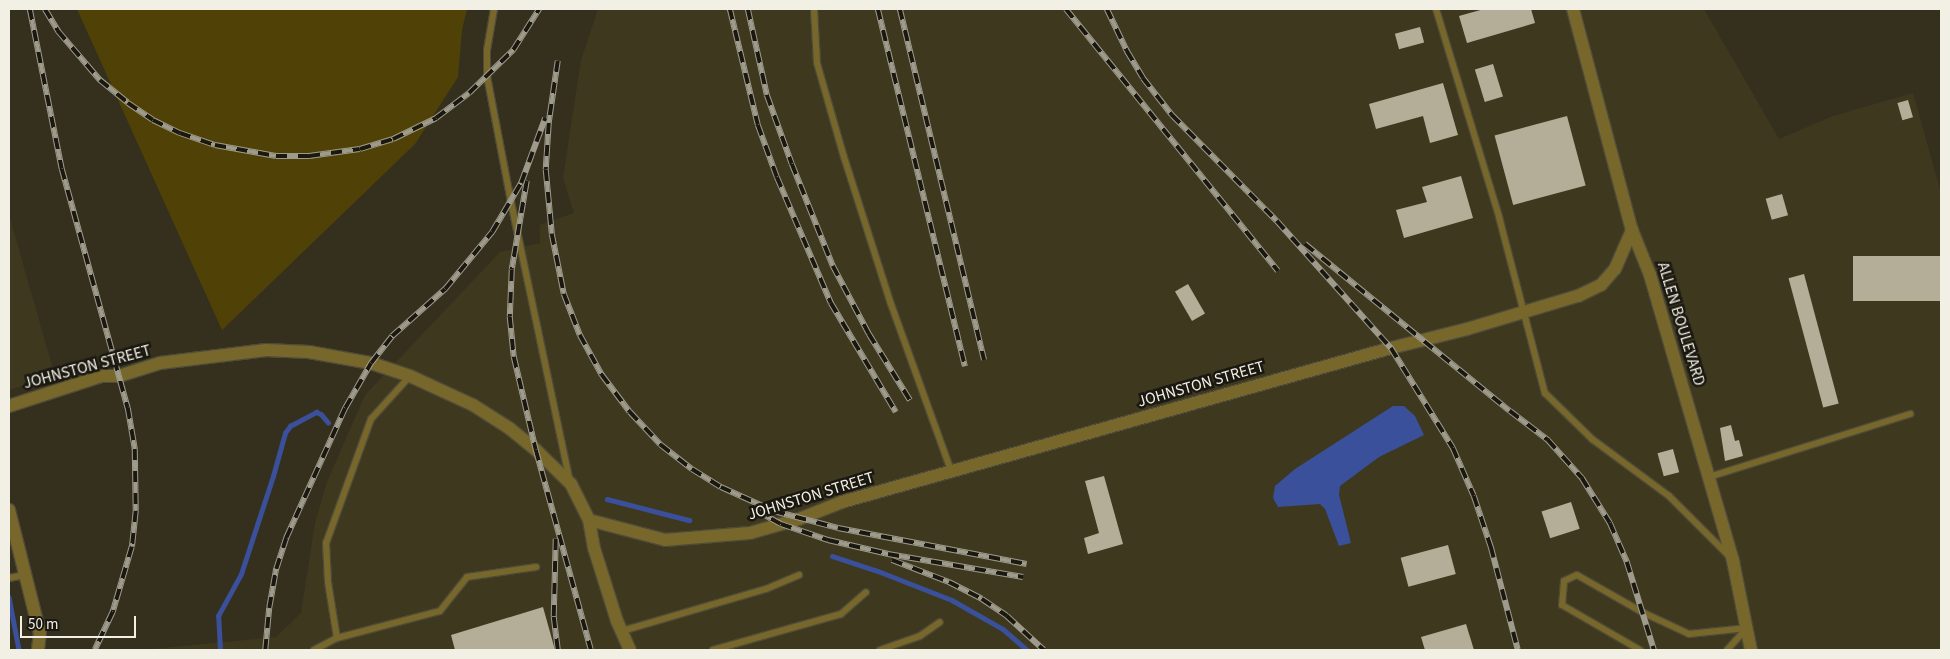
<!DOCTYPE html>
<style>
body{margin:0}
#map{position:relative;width:1950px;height:659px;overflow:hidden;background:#35301e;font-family:"Source Sans 3",sans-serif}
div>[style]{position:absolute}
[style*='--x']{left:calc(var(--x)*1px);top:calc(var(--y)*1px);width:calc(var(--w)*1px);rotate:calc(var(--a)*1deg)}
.built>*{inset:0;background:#3e381f}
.green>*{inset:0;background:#504207}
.water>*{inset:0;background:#3a509b}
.stream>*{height:4.5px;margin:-2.25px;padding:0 2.25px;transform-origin:2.25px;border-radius:2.25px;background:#3a509b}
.building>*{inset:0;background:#b4ae99;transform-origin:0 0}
.roads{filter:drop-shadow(1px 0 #4f4b3a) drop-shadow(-1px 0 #4f4b3a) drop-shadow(0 1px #4f4b3a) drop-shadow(0 -1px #4f4b3a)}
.lane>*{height:6px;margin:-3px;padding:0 3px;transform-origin:3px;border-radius:3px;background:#77672a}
.street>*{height:12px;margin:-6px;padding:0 6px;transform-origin:6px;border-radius:6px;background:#77672a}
.rail>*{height:5.5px;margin-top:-2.75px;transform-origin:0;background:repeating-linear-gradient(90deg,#1a1810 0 11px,#9e9b8c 0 22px);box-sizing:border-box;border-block:1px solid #9e9b8c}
span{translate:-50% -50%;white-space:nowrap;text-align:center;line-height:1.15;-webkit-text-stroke:5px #1a1810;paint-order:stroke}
.street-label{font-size:16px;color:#f2efe4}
.frame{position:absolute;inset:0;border:10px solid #f2efe4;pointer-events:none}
.scale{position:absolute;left:20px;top:616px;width:116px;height:22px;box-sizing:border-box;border:2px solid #f2efe4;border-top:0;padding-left:6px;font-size:15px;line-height:18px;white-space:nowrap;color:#f2efe4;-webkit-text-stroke:4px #1a1810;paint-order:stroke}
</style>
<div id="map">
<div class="built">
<i style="clip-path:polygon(598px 9px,1704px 9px,1779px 139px,1833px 116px,1913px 93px,1941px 193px,1941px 650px,141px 650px,276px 637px,301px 613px,315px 523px,327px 482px,365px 395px,500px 252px,540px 243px,540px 225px,574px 213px,563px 178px,581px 60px)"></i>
<i style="clip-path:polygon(9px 215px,55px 376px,9px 390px)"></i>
</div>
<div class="green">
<i style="clip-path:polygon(77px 9px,467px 9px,462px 30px,458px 77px,415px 144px,222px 330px)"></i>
</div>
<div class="water">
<i style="clip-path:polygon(1393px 406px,1404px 406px,1415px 416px,1424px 435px,1379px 457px,1340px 486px,1339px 495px,1351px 543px,1339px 546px,1325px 509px,1320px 504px,1278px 507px,1273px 498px,1275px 486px,1295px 469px)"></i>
</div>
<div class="stream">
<i style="--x:607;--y:499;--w:85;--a:14.4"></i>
<i style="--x:832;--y:556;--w:48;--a:18.1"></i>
<i style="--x:878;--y:571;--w:79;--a:21.4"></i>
<i style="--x:952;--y:600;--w:59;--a:29.6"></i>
<i style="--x:1003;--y:629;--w:32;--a:41"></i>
<i style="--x:9;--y:597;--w:54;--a:79.3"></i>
<i style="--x:220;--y:650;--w:34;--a:-93"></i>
<i style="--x:218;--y:616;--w:48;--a:-61.3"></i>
<i style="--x:241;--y:574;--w:103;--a:-71.9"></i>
<i style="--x:273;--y:476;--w:45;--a:-74.4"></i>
<i style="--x:285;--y:433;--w:9;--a:-54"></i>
<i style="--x:290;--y:426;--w:30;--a:-28"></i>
<i style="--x:316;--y:412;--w:5;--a:22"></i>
<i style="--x:321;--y:414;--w:11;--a:49"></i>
</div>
<div class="building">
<i style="clip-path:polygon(1484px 9px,1531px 9px,1535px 23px,1467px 43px,1459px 16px)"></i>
<i style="left:1420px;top:27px;width:16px;height:26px;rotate:75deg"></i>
<i style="left:1493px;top:64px;width:34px;height:19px;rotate:73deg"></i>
<i style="clip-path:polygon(1443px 83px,1458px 135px,1430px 143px,1423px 116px,1376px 129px,1369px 104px)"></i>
<i style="left:1908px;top:100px;width:18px;height:11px;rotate:74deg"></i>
<i style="left:1567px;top:116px;width:72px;height:75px;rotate:75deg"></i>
<i style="clip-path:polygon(1461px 176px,1473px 218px,1404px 238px,1396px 210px,1427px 202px,1422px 187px)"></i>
<i style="left:1782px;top:194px;width:22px;height:17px;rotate:74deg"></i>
<i style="left:1941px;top:256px;width:45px;height:88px;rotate:90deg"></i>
<i style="left:1804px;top:274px;width:134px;height:16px;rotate:75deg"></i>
<i style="left:1188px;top:284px;width:34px;height:15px;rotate:60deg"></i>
<i style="clip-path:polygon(1731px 425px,1735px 441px,1739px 440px,1743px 456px,1725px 461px,1720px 428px)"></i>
<i style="left:1673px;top:449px;width:24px;height:16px;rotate:75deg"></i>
<i style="clip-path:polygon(1104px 476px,1123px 544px,1088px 554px,1084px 538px,1099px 533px,1085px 481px)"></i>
<i style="left:1571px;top:502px;width:28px;height:31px;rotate:72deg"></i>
<i style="left:1448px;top:545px;width:30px;height:49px;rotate:75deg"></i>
<i style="clip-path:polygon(543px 607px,555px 650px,455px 650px,451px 635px)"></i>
<i style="clip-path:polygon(1466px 624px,1474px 650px,1425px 650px,1421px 637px)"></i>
</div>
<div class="roads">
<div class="lane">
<i style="--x:494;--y:9;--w:42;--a:99.7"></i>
<i style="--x:487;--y:50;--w:26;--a:90"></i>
<i style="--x:487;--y:76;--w:128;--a:79.2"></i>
<i style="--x:511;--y:202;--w:285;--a:78.1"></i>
<i style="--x:814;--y:9;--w:54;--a:86.8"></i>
<i style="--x:817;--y:63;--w:98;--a:74"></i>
<i style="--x:844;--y:157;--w:154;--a:72.3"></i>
<i style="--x:891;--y:304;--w:177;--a:70.2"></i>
<i style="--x:1436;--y:9;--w:217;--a:73.1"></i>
<i style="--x:1499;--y:217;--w:182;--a:75.4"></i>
<i style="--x:1545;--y:393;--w:66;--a:44.4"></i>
<i style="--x:1592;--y:439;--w:96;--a:36.5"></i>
<i style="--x:1669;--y:496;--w:85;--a:45"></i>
<i style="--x:410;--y:376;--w:58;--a:132.2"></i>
<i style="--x:371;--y:419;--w:132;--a:109.9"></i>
<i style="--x:326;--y:543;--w:39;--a:87"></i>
<i style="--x:328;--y:582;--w:57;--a:80.9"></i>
<i style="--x:337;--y:638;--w:106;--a:-14.7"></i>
<i style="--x:440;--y:611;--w:43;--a:-51.5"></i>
<i style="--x:467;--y:577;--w:70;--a:-8.2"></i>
<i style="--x:1709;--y:477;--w:211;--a:-17.4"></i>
<i style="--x:9;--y:578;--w:16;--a:-11"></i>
<i style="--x:622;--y:631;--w:150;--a:-16.3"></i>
<i style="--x:766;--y:589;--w:36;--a:-23"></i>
<i style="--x:314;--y:650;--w:26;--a:-28"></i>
<i style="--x:713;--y:650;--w:133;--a:-15.7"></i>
<i style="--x:841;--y:614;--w:33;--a:-41"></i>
<i style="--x:880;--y:650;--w:42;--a:-19.3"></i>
<i style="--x:920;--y:636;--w:24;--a:-35"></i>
<i style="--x:1640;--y:650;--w:90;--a:-150"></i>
<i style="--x:1562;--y:605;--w:24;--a:-85"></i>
<i style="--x:1564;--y:581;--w:14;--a:-25"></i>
<i style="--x:1577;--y:575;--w:77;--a:29.6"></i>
<i style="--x:1644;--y:613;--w:50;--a:25"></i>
<i style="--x:1689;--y:634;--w:58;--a:-5.9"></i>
<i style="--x:1727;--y:650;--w:28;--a:-48"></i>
</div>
<div class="street">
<i style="--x:1573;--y:9;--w:229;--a:75.1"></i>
<i style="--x:1632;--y:230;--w:48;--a:68.2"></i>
<i style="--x:1650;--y:275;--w:298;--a:73.8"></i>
<i style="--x:1733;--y:561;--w:91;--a:78.6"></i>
<i style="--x:9;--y:406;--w:98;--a:-17.9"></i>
<i style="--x:102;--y:376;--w:17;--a:0"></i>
<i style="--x:119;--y:376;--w:43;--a:-17.6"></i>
<i style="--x:160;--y:363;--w:107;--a:-7"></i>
<i style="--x:266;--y:350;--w:43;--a:2.7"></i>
<i style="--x:309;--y:352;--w:63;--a:10.1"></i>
<i style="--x:371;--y:363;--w:41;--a:18.4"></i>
<i style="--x:410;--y:376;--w:69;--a:24.7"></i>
<i style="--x:473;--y:405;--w:43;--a:32.6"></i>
<i style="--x:509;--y:428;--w:35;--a:39"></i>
<i style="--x:536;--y:450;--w:49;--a:44.2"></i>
<i style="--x:571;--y:484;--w:40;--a:63.4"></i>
<i style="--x:589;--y:520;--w:79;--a:14.7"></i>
<i style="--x:665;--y:540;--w:85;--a:-4.7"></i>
<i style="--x:750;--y:533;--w:51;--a:-15.9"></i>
<i style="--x:799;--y:519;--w:46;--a:-21.6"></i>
<i style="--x:842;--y:502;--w:570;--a:-15.67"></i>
<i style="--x:1391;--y:348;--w:78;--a:-14"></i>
<i style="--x:1467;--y:329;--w:116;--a:-16.6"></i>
<i style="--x:1578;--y:296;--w:25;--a:-26"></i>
<i style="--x:1601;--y:285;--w:21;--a:-49"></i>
<i style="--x:1615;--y:269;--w:43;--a:-66.4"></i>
<i style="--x:9;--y:510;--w:127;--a:75.9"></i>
<i style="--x:40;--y:633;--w:17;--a:97"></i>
<i style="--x:589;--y:520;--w:28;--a:80"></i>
<i style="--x:594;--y:548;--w:77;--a:72.5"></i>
<i style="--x:617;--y:621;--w:32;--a:66"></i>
</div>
</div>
<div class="rail">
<i style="--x:30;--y:9;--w:163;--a:78.7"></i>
<i style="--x:62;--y:169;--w:248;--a:74.6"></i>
<i style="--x:128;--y:408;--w:42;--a:80.3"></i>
<i style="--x:135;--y:449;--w:62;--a:89.1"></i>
<i style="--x:136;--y:511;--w:36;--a:96"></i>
<i style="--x:132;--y:547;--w:68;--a:106.3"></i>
<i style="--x:113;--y:612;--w:42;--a:115.3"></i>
<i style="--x:45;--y:9;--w:26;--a:59"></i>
<i style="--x:58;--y:31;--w:65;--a:49.4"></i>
<i style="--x:100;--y:80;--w:36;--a:39"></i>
<i style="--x:128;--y:103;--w:30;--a:34"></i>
<i style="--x:153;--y:120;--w:30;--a:26"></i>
<i style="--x:180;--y:133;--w:37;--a:19"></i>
<i style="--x:215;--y:145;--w:62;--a:10.2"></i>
<i style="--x:276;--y:156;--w:33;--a:0"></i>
<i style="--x:309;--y:156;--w:51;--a:-7.8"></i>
<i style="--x:360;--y:149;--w:34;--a:-17"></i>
<i style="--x:393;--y:139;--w:48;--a:-26"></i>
<i style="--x:436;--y:118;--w:41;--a:-37.1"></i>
<i style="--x:469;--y:93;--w:62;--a:-44.3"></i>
<i style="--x:513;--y:50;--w:49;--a:-57.6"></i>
<i style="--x:730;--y:9;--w:119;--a:76.4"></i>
<i style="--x:758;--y:125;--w:55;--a:69.9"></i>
<i style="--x:777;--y:177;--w:137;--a:66.8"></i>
<i style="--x:831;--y:303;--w:127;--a:59.2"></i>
<i style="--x:748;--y:9;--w:88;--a:77.5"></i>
<i style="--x:767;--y:95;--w:73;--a:70.1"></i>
<i style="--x:792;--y:164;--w:110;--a:68.1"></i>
<i style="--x:833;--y:266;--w:77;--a:62.1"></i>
<i style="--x:869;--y:334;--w:78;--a:58.2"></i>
<i style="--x:878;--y:9;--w:368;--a:76.3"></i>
<i style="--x:900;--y:9;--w:361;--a:76.5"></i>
<i style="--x:1066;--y:9;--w:337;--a:51"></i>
<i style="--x:1107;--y:9;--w:47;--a:64.5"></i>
<i style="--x:1127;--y:51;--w:31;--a:59"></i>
<i style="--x:1143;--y:78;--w:47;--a:51.9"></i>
<i style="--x:1172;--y:115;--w:149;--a:45.3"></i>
<i style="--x:1277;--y:221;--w:171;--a:48.1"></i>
<i style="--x:1391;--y:348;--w:118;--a:58.2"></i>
<i style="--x:1453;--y:448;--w:52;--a:66.4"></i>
<i style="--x:1474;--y:496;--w:54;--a:71.6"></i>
<i style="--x:1491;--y:547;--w:106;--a:75.3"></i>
<i style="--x:558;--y:61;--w:63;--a:98.3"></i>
<i style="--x:549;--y:123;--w:47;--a:93.7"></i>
<i style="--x:546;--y:170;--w:64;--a:84.6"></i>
<i style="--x:552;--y:234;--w:61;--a:78.7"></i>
<i style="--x:564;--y:294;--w:44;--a:68.7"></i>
<i style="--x:580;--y:335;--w:46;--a:61.2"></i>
<i style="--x:602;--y:375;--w:46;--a:52.9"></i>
<i style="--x:630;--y:412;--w:45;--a:46.8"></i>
<i style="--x:661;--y:445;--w:39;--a:38"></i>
<i style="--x:692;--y:469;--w:34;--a:32"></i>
<i style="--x:721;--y:487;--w:58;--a:24.4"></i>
<i style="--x:774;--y:511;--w:66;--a:14.9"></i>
<i style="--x:838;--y:528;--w:192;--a:10.8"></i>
<i style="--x:527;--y:181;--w:90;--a:99.6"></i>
<i style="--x:512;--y:270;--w:47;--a:92.4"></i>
<i style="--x:510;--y:317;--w:40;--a:84.3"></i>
<i style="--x:514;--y:357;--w:96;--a:76.7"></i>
<i style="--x:536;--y:450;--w:207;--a:74.6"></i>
<i style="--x:1305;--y:244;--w:264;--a:39.2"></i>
<i style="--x:1510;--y:411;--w:48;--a:37.3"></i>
<i style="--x:1548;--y:440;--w:51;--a:48.2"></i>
<i style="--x:1582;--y:478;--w:53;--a:58.1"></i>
<i style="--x:1610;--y:523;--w:43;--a:66.4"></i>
<i style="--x:1627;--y:562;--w:92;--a:72.9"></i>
<i style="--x:752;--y:508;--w:33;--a:29"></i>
<i style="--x:781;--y:524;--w:50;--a:18.8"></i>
<i style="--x:828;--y:540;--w:62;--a:13.1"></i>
<i style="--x:888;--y:554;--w:137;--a:9.7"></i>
<i style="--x:556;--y:539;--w:78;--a:91.5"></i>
<i style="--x:554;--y:617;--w:33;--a:83"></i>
<i style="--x:892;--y:560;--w:61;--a:21.1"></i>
<i style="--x:949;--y:582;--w:37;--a:27"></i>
<i style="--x:982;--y:599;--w:30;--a:34"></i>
<i style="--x:1007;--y:616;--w:50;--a:42.6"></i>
<i style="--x:265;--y:650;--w:42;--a:-84.6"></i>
<i style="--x:269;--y:608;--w:40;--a:-80"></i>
<i style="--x:276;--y:569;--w:33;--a:-72"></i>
<i style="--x:286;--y:538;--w:143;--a:-65.6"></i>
<i style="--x:345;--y:408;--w:52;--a:-60"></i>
<i style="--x:371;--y:363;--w:34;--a:-52"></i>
<i style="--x:392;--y:336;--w:71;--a:-41.6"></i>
<i style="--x:445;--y:289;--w:74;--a:-50.5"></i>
<i style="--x:492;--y:232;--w:57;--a:-59.4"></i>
<i style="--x:521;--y:183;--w:69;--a:-69.7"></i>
</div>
<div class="street-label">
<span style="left:1681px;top:324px;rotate:73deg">ALLEN BOULEVARD</span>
<span style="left:87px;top:367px;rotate:-15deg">JOHNSTON STREET</span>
<span style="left:1201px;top:384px;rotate:-16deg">JOHNSTON STREET</span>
<span style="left:811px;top:496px;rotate:-17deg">JOHNSTON STREET</span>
</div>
<div class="frame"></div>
<div class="scale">50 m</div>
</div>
